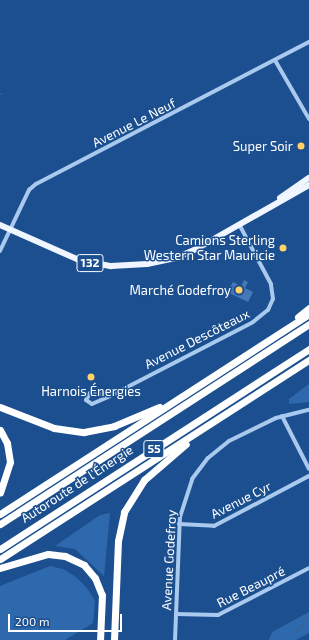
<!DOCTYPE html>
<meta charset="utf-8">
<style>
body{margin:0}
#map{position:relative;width:309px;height:640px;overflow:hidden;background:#1b4f8f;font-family:"Exo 2",sans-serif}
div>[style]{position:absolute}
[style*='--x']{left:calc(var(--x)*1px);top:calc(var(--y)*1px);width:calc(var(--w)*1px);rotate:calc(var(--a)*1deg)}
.green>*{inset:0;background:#2e69ad}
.stream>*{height:1px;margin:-0.5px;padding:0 0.5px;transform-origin:0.5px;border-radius:0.5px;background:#3c6290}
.building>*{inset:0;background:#4478b7}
.street>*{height:4px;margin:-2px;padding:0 2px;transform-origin:2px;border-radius:2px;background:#a9c9ee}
.primary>*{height:6px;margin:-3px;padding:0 3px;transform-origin:3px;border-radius:3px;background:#f0f6ff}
.highway>*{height:7px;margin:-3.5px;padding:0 3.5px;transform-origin:3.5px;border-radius:3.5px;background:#fff}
.dots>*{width:11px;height:11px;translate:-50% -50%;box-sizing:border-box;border:2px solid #1b4f8f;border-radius:50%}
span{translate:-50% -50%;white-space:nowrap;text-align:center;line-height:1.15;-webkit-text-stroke:3px #1b4f8f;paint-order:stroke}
.shield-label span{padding:1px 3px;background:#1b4f8f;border:1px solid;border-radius:3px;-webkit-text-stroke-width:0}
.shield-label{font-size:12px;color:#fff;font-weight:700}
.street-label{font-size:13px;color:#fff}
.poi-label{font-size:13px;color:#fff}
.right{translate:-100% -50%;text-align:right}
.scale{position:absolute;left:8px;top:614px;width:114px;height:18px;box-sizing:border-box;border:2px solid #fff;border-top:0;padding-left:5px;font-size:12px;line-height:14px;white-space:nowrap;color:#fff;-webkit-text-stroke:3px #1b4f8f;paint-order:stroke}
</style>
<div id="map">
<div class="green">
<i style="clip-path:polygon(309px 384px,309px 402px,289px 404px,289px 399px)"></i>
<i style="clip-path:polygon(110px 513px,104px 576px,75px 549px,55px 546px,100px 515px)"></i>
<i style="clip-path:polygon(50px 566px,63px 569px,76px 577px,87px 588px,95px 601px,93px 623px,65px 640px,0 640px,0 586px)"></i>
<i style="clip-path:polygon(309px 612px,309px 633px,296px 640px,269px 640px,272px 632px)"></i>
</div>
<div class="stream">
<i style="--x:0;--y:94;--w:2;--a:-27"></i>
<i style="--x:291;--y:633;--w:22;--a:-36"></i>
</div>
<div class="building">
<i style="clip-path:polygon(244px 280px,248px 282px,245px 288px,253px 292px,248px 302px,227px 292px,233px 282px,241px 286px)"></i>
</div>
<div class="street">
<i style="--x:276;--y:62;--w:66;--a:59.9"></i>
<i style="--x:0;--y:251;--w:68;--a:-64.6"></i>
<i style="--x:29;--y:190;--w:9;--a:-41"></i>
<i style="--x:36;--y:184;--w:308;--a:-27.5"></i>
<i style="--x:113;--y:394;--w:23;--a:-178"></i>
<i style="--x:90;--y:393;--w:8;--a:120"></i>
<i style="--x:86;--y:400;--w:7;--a:34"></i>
<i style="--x:92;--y:404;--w:17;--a:-24"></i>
<i style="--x:108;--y:397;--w:163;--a:-27.3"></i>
<i style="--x:253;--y:322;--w:19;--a:-39"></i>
<i style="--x:268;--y:310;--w:12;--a:-66"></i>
<i style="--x:273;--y:299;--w:15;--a:-98"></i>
<i style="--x:271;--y:284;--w:68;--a:-118.1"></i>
<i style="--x:282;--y:416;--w:59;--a:63"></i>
<i style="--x:179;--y:524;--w:35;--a:3"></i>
<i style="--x:214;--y:526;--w:107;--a:-27.8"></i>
<i style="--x:176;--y:614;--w:42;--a:1.4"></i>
<i style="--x:218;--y:615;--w:102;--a:-27.3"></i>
<i style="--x:175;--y:640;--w:123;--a:-87.7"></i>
<i style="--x:180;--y:517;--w:40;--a:-72"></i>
<i style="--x:192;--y:479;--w:26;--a:-53"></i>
<i style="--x:208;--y:458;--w:27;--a:-39"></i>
<i style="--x:229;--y:441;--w:52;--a:-26.1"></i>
<i style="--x:276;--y:418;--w:34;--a:-14"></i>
</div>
<div class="primary">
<i style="--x:280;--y:198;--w:35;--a:-35"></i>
<i style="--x:0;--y:225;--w:86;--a:23.9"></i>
<i style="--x:79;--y:260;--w:33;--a:11"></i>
<i style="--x:111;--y:266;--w:36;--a:-3"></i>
<i style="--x:147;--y:264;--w:30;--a:-12"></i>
<i style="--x:176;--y:258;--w:24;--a:-24"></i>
<i style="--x:198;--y:248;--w:128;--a:-29.6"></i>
</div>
<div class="highway">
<i style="--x:298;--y:317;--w:14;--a:-39"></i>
<i style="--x:0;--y:407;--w:58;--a:21.3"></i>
<i style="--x:54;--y:428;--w:30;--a:8"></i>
<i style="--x:84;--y:432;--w:31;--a:-11"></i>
<i style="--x:114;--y:426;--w:49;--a:-22.9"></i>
<i style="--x:0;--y:430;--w:15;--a:62"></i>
<i style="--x:7;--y:443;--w:19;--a:81"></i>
<i style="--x:10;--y:462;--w:32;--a:108"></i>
<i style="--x:0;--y:514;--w:368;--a:-32.9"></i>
<i style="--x:0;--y:524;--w:368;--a:-32.9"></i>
<i style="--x:0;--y:549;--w:368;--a:-32.9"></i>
<i style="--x:0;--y:559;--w:368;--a:-32.8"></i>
<i style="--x:0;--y:568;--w:50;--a:-16.3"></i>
<i style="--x:48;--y:554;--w:17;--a:7"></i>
<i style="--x:65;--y:556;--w:21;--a:25"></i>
<i style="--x:84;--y:565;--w:17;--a:50"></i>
<i style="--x:95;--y:578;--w:18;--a:68"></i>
<i style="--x:102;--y:595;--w:45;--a:92.5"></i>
<i style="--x:114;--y:640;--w:99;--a:-87.7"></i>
<i style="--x:118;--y:541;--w:30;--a:-78"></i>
<i style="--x:124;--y:512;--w:38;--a:-58"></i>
<i style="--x:144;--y:480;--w:55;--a:-40.6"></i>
</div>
<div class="dots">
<i style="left:301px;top:146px;background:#ffd166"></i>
<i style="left:283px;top:248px;background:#ffd166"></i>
<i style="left:239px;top:290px;background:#ffd166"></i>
<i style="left:91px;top:377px;background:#ffd166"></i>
</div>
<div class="shield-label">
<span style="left:90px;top:263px">132</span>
<span style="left:154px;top:449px">55</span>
</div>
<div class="street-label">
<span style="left:134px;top:123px;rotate:-27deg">Avenue Le Neuf</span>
<span style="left:197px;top:339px;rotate:-27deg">Avenue Descôteaux</span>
<span style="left:77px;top:484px;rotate:-33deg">Autoroute de l'Énergie</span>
<span style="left:241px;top:500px;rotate:-27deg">Avenue Cyr</span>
<span style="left:169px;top:560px;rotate:-87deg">Avenue Godefroy</span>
<span style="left:251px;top:587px;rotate:-27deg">Rue Beaupré</span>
</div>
<div class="poi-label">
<span class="right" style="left:293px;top:146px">Super Soir</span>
<span class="right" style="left:275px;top:248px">Camions Sterling<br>Western Star Mauricie</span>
<span class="right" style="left:231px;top:290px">Marché Godefroy</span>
<span style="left:91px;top:391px">Harnois Énergies</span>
</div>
<div class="scale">200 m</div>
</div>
